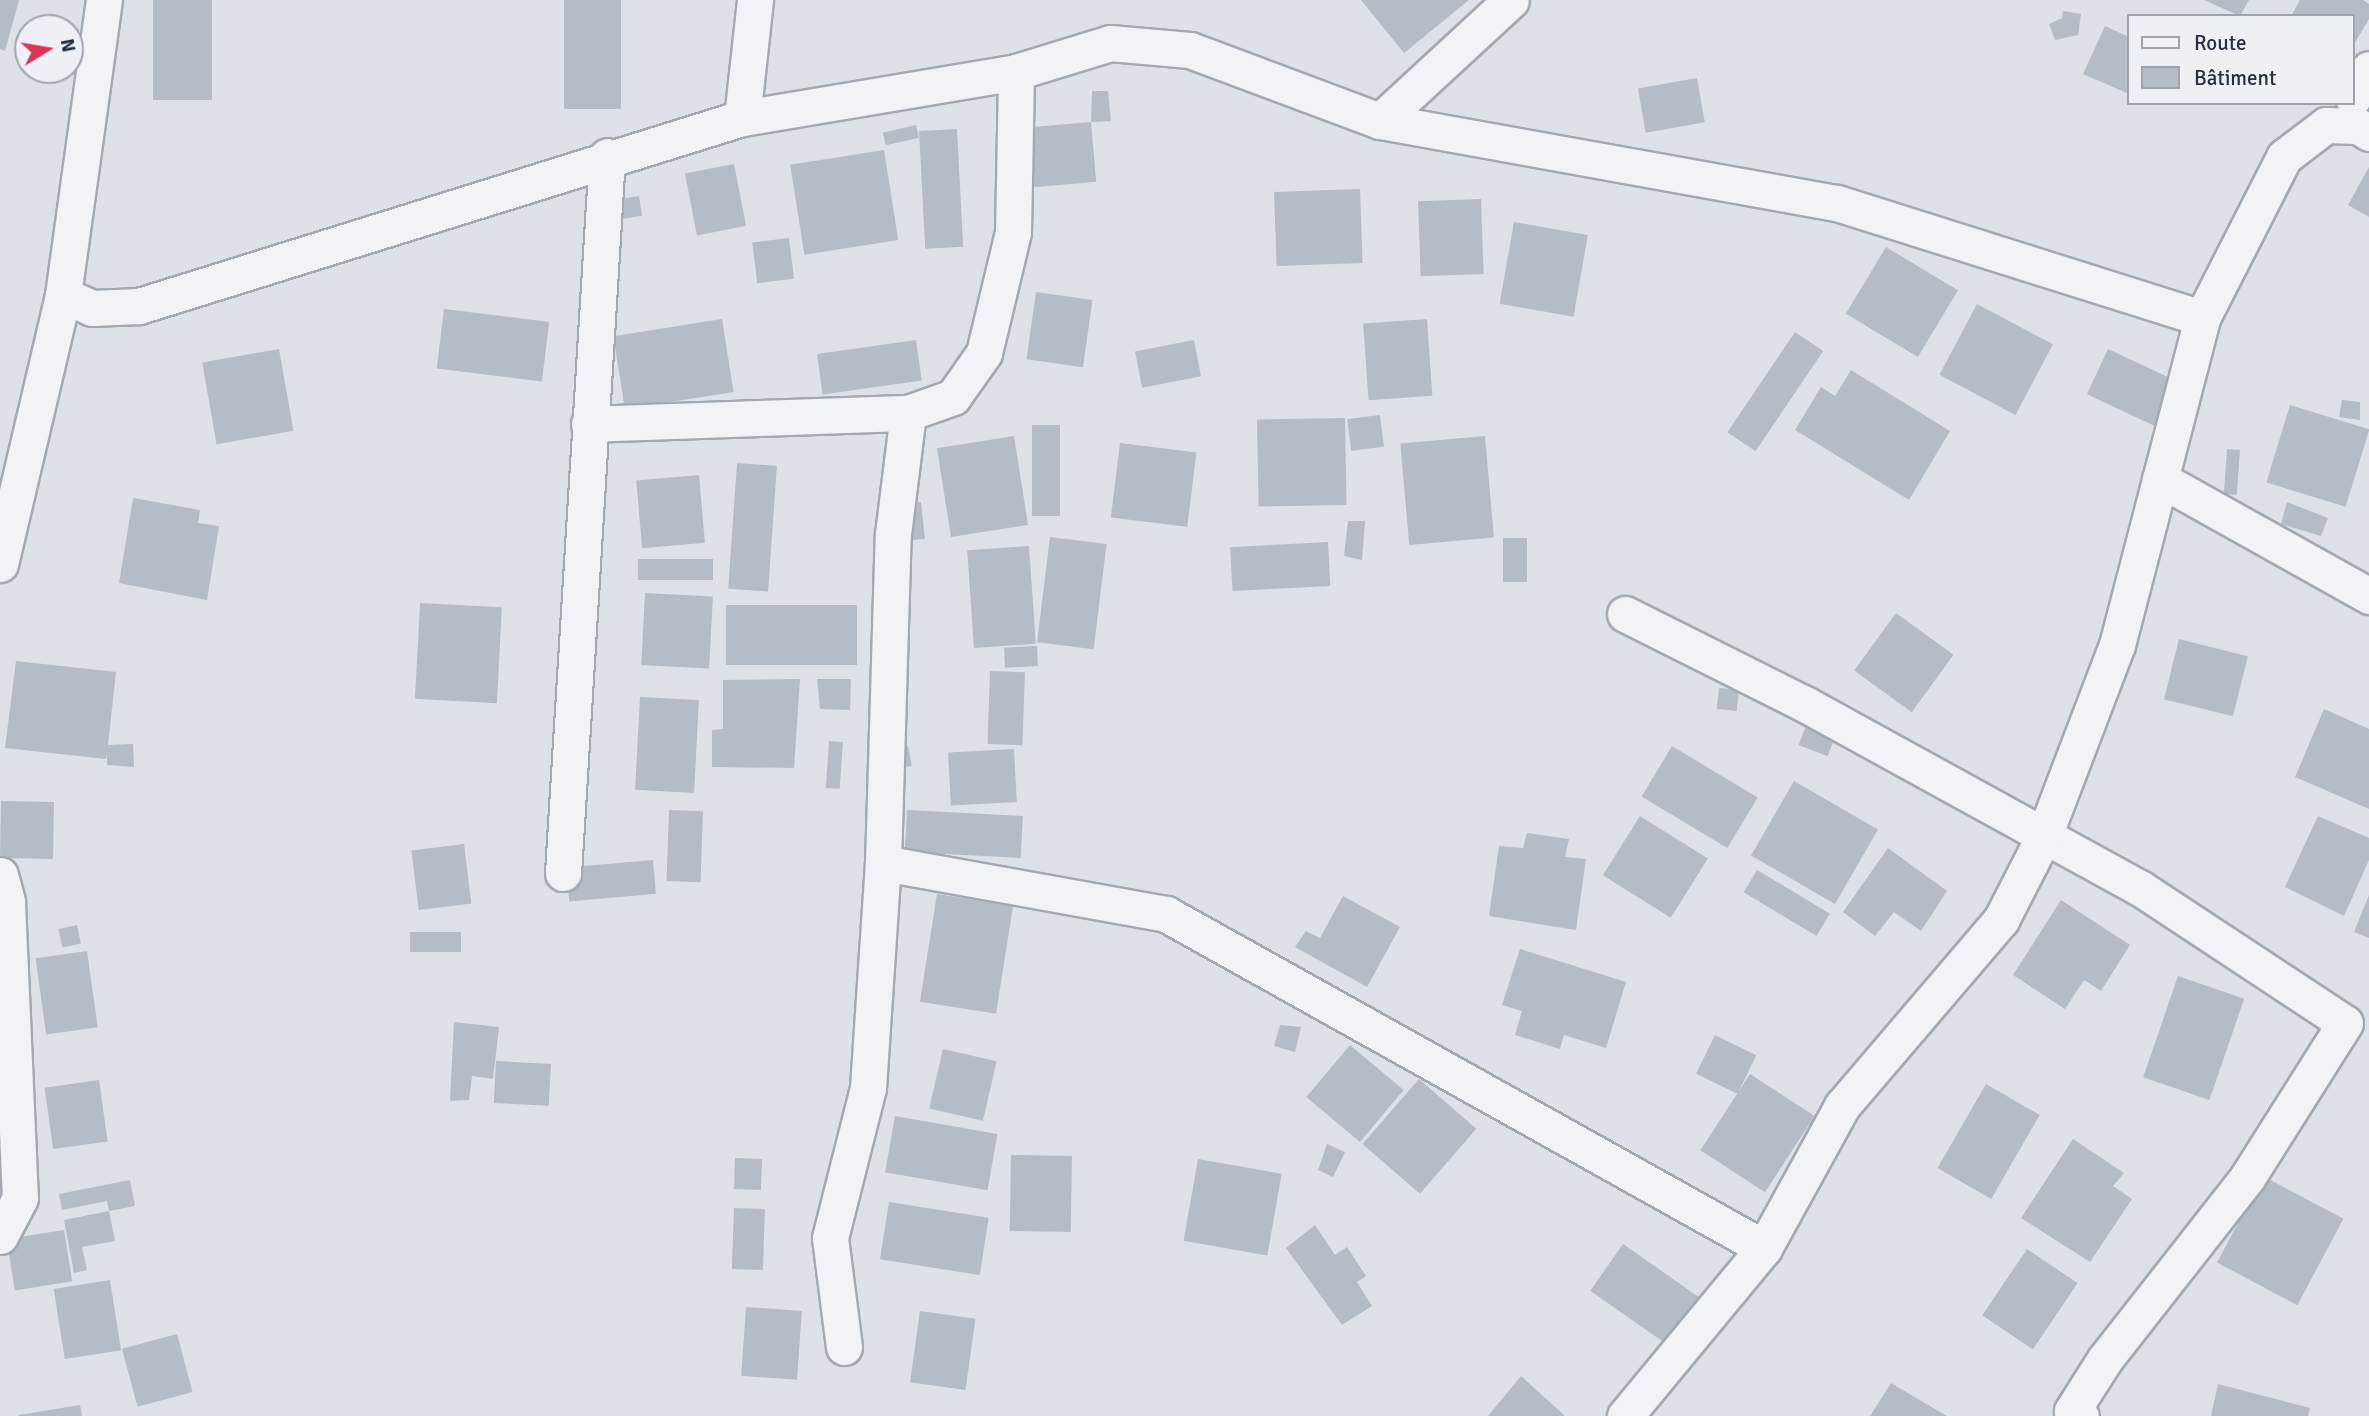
<!DOCTYPE html>
<meta charset="utf-8">
<style>
body{margin:0}
#map{position:relative;width:2369px;height:1416px;overflow:hidden;background:#dde2e9;font-family:Signika,sans-serif}
div>[style]{position:absolute}
[style*='--x']{left:calc(var(--x)*1px);top:calc(var(--y)*1px);width:calc(var(--w)*1px);rotate:calc(var(--a)*1deg)}
.building>*{inset:0;background:#b4bcc6;transform-origin:0 0}
.roads{filter:drop-shadow(2px 0 #a2a9b3) drop-shadow(-2px 0 #a2a9b3) drop-shadow(0 2px #a2a9b3) drop-shadow(0 -2px #a2a9b3)}
.minor>*{height:35px;margin:-17.5px;padding:0 17.5px;transform-origin:17.5px;border-radius:17.5px;background:#f1f3f7}
span{translate:-50% -50%;white-space:nowrap;text-align:center;line-height:1.15;-webkit-text-stroke:5px #edf1f6;paint-order:stroke}
.legend{position:absolute;left:2127px;top:14px;width:228px;height:91px;box-sizing:border-box;background:#edf1f6;border:2px solid #9da4ae;margin:0;padding:9px 12px;list-style:none;font-size:21px;color:#253041}
.legend li{display:flex;align-items:center;gap:14px;height:35px}
.legend b{width:35px;border:2px solid #9da4ae}
.north{position:absolute;left:14px;top:14px;width:70px;height:70px;box-sizing:border-box;background:#edf1f6;border:2px solid #9da4ae;border-radius:50%;rotate:79deg;font-size:19px;font-weight:700;line-height:28px;text-align:center;color:#253041}
.north::after{content:'';display:block;margin:auto;width:24px;height:32px;background:#dc3554;clip-path:polygon(50% 0,100% 100%,50% 72%,0 100%)}
</style>
<div id="map">
<div class="building">
<i style="clip-path:polygon(0 0,19px 0,5px 51px,0 49px)"></i>
<i style="left:153px;top:0;width:59px;height:100px"></i>
<i style="left:564px;top:0;width:57px;height:109px"></i>
<i style="clip-path:polygon(1361px 0,1469px 0,1404px 53px)"></i>
<i style="clip-path:polygon(2204px 0,2249px 0,2240px 16px)"></i>
<i style="clip-path:polygon(2300px 0,2363px 0,2369px 4px,2369px 19px,2353px 46px,2353px 16px,2291px 16px)"></i>
<i style="clip-path:polygon(2063px 11px,2081px 14px,2078px 35px,2055px 40px,2049px 24px,2062px 18px)"></i>
<i style="clip-path:polygon(2105px 26px,2129px 37px,2129px 94px,2083px 74px)"></i>
<i style="left:1697px;top:78px;width:45px;height:60px;rotate:80deg"></i>
<i style="clip-path:polygon(1092px 91px,1108px 91px,1111px 121px,1091px 122px)"></i>
<i style="left:1091px;top:122px;width:60px;height:67px;rotate:85deg"></i>
<i style="left:916px;top:125px;width:13px;height:34px;rotate:77deg"></i>
<i style="left:957px;top:129px;width:118px;height:38px;rotate:87deg"></i>
<i style="left:884px;top:150px;width:91px;height:95px;rotate:81deg"></i>
<i style="left:734px;top:164px;width:63px;height:50px;rotate:79deg"></i>
<i style="clip-path:polygon(2369px 167px,2369px 217px,2348px 205px)"></i>
<i style="left:1360px;top:189px;width:74px;height:86px;rotate:88deg"></i>
<i style="left:639px;top:196px;width:20px;height:30px;rotate:81deg"></i>
<i style="left:1481px;top:199px;width:75px;height:63px;rotate:88deg"></i>
<i style="left:1514px;top:222px;width:75px;height:83px;rotate:10deg"></i>
<i style="left:789px;top:238px;width:41px;height:37px;rotate:83deg"></i>
<i style="left:1886px;top:247px;width:84px;height:78px;rotate:31deg"></i>
<i style="left:1036px;top:292px;width:57px;height:68px;rotate:8deg"></i>
<i style="left:1977px;top:304px;width:86px;height:80px;rotate:28deg"></i>
<i style="left:444px;top:309px;width:106px;height:60px;rotate:7deg"></i>
<i style="left:722px;top:319px;width:74px;height:110px;rotate:81deg"></i>
<i style="left:1427px;top:319px;width:77px;height:64px;rotate:86deg"></i>
<i style="left:1795px;top:332px;width:34px;height:121px;rotate:34deg"></i>
<i style="left:916px;top:340px;width:41px;height:100px;rotate:82deg"></i>
<i style="left:1194px;top:340px;width:37px;height:60px;rotate:79deg"></i>
<i style="left:279px;top:349px;width:83px;height:78px;rotate:80deg"></i>
<i style="left:2108px;top:349px;width:78px;height:50px;rotate:25deg"></i>
<i style="clip-path:polygon(1851px 370px,1950px 431px,1909px 500px,1795px 430px,1821px 387px,1835px 396px)"></i>
<i style="clip-path:polygon(2342px 400px,2360px 402px,2360px 420px,2339px 417px)"></i>
<i style="left:2290px;top:405px;width:83px;height:81px;rotate:17deg"></i>
<i style="left:1380px;top:415px;width:32px;height:33px;rotate:83deg"></i>
<i style="left:1345px;top:418px;width:87px;height:88px;rotate:89deg"></i>
<i style="left:1032px;top:425px;width:28px;height:91px"></i>
<i style="left:1014px;top:436px;width:90px;height:78px;rotate:81deg"></i>
<i style="left:1485px;top:436px;width:102px;height:85px;rotate:85deg"></i>
<i style="left:1120px;top:443px;width:77px;height:75px;rotate:7deg"></i>
<i style="left:2227px;top:449px;width:13px;height:45px;rotate:4deg"></i>
<i style="left:737px;top:463px;width:40px;height:126px;rotate:4deg"></i>
<i style="left:699px;top:475px;width:68px;height:63px;rotate:85deg"></i>
<i style="clip-path:polygon(133px 498px,200px 510px,198px 523px,219px 526px,207px 600px,119px 583px)"></i>
<i style="left:921px;top:502px;width:37px;height:20px;rotate:84deg"></i>
<i style="clip-path:polygon(2287px 502px,2328px 518px,2321px 536px,2281px 524px)"></i>
<i style="clip-path:polygon(1348px 521px,1365px 521px,1362px 560px,1344px 556px)"></i>
<i style="left:1050px;top:537px;width:57px;height:106px;rotate:7deg"></i>
<i style="left:1503px;top:538px;width:24px;height:44px"></i>
<i style="left:1328px;top:542px;width:44px;height:98px;rotate:87deg"></i>
<i style="left:1029px;top:546px;width:98px;height:62px;rotate:86deg"></i>
<i style="left:713px;top:559px;width:21px;height:75px;rotate:90deg"></i>
<i style="left:645px;top:593px;width:68px;height:72px;rotate:3deg"></i>
<i style="left:420px;top:603px;width:82px;height:96px;rotate:3deg"></i>
<i style="left:726px;top:605px;width:131px;height:60px"></i>
<i style="left:1896px;top:613px;width:71px;height:71px;rotate:36deg"></i>
<i style="left:2179px;top:639px;width:71px;height:62px;rotate:14deg"></i>
<i style="left:1037px;top:646px;width:20px;height:33px;rotate:87deg"></i>
<i style="clip-path:polygon(16px 661px,116px 672px,108px 745px,133px 744px,134px 767px,107px 765px,107px 753px,106px 759px,5px 748px)"></i>
<i style="left:990px;top:671px;width:35px;height:73px;rotate:2deg"></i>
<i style="clip-path:polygon(800px 679px,794px 768px,712px 767px,712px 730px,723px 729px,723px 680px)"></i>
<i style="clip-path:polygon(817px 679px,851px 679px,850px 710px,820px 709px)"></i>
<i style="left:1719px;top:688px;width:20px;height:21px;rotate:6deg"></i>
<i style="left:640px;top:697px;width:59px;height:93px;rotate:3deg"></i>
<i style="clip-path:polygon(2324px 709px,2369px 729px,2369px 809px,2295px 777px)"></i>
<i style="left:1809px;top:718px;width:31px;height:29px;rotate:21deg"></i>
<i style="left:829px;top:741px;width:14px;height:47px;rotate:4deg"></i>
<i style="left:908px;top:746px;width:20px;height:20px;rotate:79deg"></i>
<i style="left:1672px;top:746px;width:100px;height:59px;rotate:31deg"></i>
<i style="left:1014px;top:749px;width:53px;height:66px;rotate:87deg"></i>
<i style="left:1794px;top:781px;width:97px;height:86px;rotate:30deg"></i>
<i style="left:1px;top:801px;width:53px;height:57px;rotate:1deg"></i>
<i style="left:669px;top:810px;width:34px;height:71px;rotate:2deg"></i>
<i style="left:907px;top:810px;width:116px;height:42px;rotate:3deg"></i>
<i style="left:1640px;top:816px;width:80px;height:70px;rotate:32deg"></i>
<i style="clip-path:polygon(2318px 816px,2369px 838px,2369px 860px,2344px 916px,2285px 887px)"></i>
<i style="clip-path:polygon(1527px 833px,1569px 839px,1565px 857px,1586px 859px,1576px 930px,1489px 916px,1499px 846px,1523px 848px)"></i>
<i style="left:464px;top:844px;width:60px;height:53px;rotate:83deg"></i>
<i style="clip-path:polygon(1888px 848px,1947px 891px,1921px 931px,1894px 912px,1875px 936px,1843px 912px)"></i>
<i style="left:653px;top:860px;width:34px;height:87px;rotate:85deg"></i>
<i style="left:1757px;top:870px;width:85px;height:26px;rotate:31deg"></i>
<i style="left:937px;top:894px;width:77px;height:109px;rotate:9deg"></i>
<i style="clip-path:polygon(2369px 895px,2369px 938px,2354px 932px)"></i>
<i style="clip-path:polygon(1343px 896px,1400px 927px,1367px 987px,1295px 947px,1306px 931px,1320px 938px)"></i>
<i style="clip-path:polygon(2061px 900px,2130px 945px,2101px 991px,2084px 980px,2065px 1009px,2013px 975px)"></i>
<i style="left:77px;top:925px;width:19px;height:19px;rotate:78deg"></i>
<i style="left:461px;top:932px;width:20px;height:51px;rotate:90deg"></i>
<i style="clip-path:polygon(1520px 949px,1626px 982px,1606px 1048px,1564px 1035px,1560px 1049px,1515px 1035px,1522px 1011px,1502px 1005px)"></i>
<i style="left:87px;top:951px;width:77px;height:52px;rotate:82deg"></i>
<i style="left:2178px;top:976px;width:70px;height:107px;rotate:19deg"></i>
<i style="clip-path:polygon(454px 1022px,499px 1027px,493px 1079px,472px 1076px,469px 1100px,450px 1101px)"></i>
<i style="clip-path:polygon(1280px 1025px,1301px 1027px,1295px 1052px,1274px 1046px)"></i>
<i style="left:1715px;top:1035px;width:46px;height:43px;rotate:26deg"></i>
<i style="left:1350px;top:1045px;width:70px;height:68px;rotate:40deg"></i>
<i style="left:943px;top:1049px;width:55px;height:61px;rotate:13deg"></i>
<i style="left:496px;top:1061px;width:55px;height:42px;rotate:3deg"></i>
<i style="left:1750px;top:1074px;width:77px;height:91px;rotate:33deg"></i>
<i style="left:1419px;top:1079px;width:76px;height:86px;rotate:41deg"></i>
<i style="left:99px;top:1080px;width:62px;height:55px;rotate:82deg"></i>
<i style="left:1986px;top:1084px;width:62px;height:97px;rotate:30deg"></i>
<i style="left:895px;top:1116px;width:104px;height:57px;rotate:10deg"></i>
<i style="clip-path:polygon(2073px 1139px,2124px 1173px,2113px 1186px,2132px 1199px,2090px 1262px,2021px 1218px)"></i>
<i style="clip-path:polygon(1327px 1144px,1345px 1152px,1333px 1177px,1318px 1170px)"></i>
<i style="left:1011px;top:1155px;width:61px;height:76px;rotate:1deg"></i>
<i style="left:762px;top:1159px;width:31px;height:27px;rotate:92deg"></i>
<i style="left:1198px;top:1159px;width:85px;height:83px;rotate:10deg"></i>
<i style="left:2263px;top:1176px;width:91px;height:98px;rotate:28deg"></i>
<i style="clip-path:polygon(130px 1180px,135px 1206px,109px 1211px,107px 1201px,62px 1210px,59px 1194px)"></i>
<i style="left:889px;top:1202px;width:101px;height:58px;rotate:9deg"></i>
<i style="left:734px;top:1208px;width:31px;height:61px;rotate:2deg"></i>
<i style="clip-path:polygon(109px 1211px,115px 1241px,82px 1247px,87px 1270px,74px 1273px,64px 1220px)"></i>
<i style="clip-path:polygon(1315px 1225px,1335px 1255px,1347px 1247px,1366px 1276px,1357px 1282px,1372px 1306px,1342px 1325px,1286px 1248px)"></i>
<i style="left:64px;top:1230px;width:52px;height:58px;rotate:81deg"></i>
<i style="left:1623px;top:1244px;width:98px;height:57px;rotate:35deg"></i>
<i style="left:2027px;top:1249px;width:61px;height:80px;rotate:34deg"></i>
<i style="left:110px;top:1280px;width:71px;height:57px;rotate:81deg"></i>
<i style="left:746px;top:1307px;width:56px;height:69px;rotate:4deg"></i>
<i style="left:920px;top:1311px;width:56px;height:72px;rotate:8deg"></i>
<i style="left:177px;top:1334px;width:60px;height:57px;rotate:75deg"></i>
<i style="clip-path:polygon(1521px 1376px,1565px 1416px,1488px 1416px)"></i>
<i style="clip-path:polygon(1891px 1383px,1947px 1416px,1870px 1416px)"></i>
<i style="clip-path:polygon(2218px 1384px,2310px 1408px,2308px 1416px,2211px 1416px)"></i>
<i style="clip-path:polygon(80px 1405px,82px 1416px,19px 1416px,19px 1415px)"></i>
</div>
<div class="roads">
<div class="minor">
<i style="--x:2353;--y:98;--w:33;--a:-61"></i>
<i style="--x:742;--y:118;--w:119;--a:-83.7"></i>
<i style="--x:1380;--y:121;--w:178;--a:-42.7"></i>
<i style="--x:63;--y:295;--w:32;--a:24"></i>
<i style="--x:92;--y:308;--w:47;--a:-2.4"></i>
<i style="--x:139;--y:306;--w:632;--a:-17.32"></i>
<i style="--x:742;--y:118;--w:278;--a:-9.5"></i>
<i style="--x:1016;--y:72;--w:98;--a:-17.1"></i>
<i style="--x:1110;--y:43;--w:80;--a:5"></i>
<i style="--x:1190;--y:50;--w:203;--a:20.5"></i>
<i style="--x:1380;--y:121;--w:464;--a:10.2"></i>
<i style="--x:1837;--y:203;--w:383;--a:17.5"></i>
<i style="--x:589;--y:424;--w:319;--a:-2"></i>
<i style="--x:2160;--y:479;--w:240;--a:29.2"></i>
<i style="--x:0;--y:564;--w:276;--a:-76.8"></i>
<i style="--x:63;--y:295;--w:298;--a:-82.1"></i>
<i style="--x:1625;--y:614;--w:201;--a:26.6"></i>
<i style="--x:1805;--y:704;--w:382;--a:28.8"></i>
<i style="--x:2140;--y:888;--w:245;--a:33.4"></i>
<i style="--x:2345;--y:1023;--w:183;--a:122.3"></i>
<i style="--x:2247;--y:1178;--w:230;--a:128.1"></i>
<i style="--x:2105;--y:1359;--w:62;--a:122.4"></i>
<i style="--x:2072;--y:1411;--w:10;--a:29"></i>
<i style="--x:883;--y:863;--w:288;--a:10.2"></i>
<i style="--x:1166;--y:914;--w:685;--a:29.18"></i>
<i style="--x:563;--y:873;--w:718;--a:-86.49"></i>
<i style="--x:0;--y:875;--w:28;--a:75"></i>
<i style="--x:7;--y:902;--w:296;--a:87.5"></i>
<i style="--x:20;--y:1198;--w:43;--a:117.8"></i>
<i style="--x:844;--y:1347;--w:110;--a:-97.3"></i>
<i style="--x:830;--y:1238;--w:155;--a:-75.8"></i>
<i style="--x:868;--y:1088;--w:225;--a:-86.2"></i>
<i style="--x:883;--y:863;--w:329;--a:-88.3"></i>
<i style="--x:893;--y:534;--w:122;--a:-82.9"></i>
<i style="--x:908;--y:413;--w:48;--a:-19.6"></i>
<i style="--x:953;--y:397;--w:54;--a:-54.8"></i>
<i style="--x:984;--y:353;--w:124;--a:-76.5"></i>
<i style="--x:1013;--y:232;--w:160;--a:-88.9"></i>
<i style="--x:1625;--y:1416;--w:218;--a:-50.4"></i>
<i style="--x:1764;--y:1248;--w:162;--a:-61.2"></i>
<i style="--x:1842;--y:1106;--w:245;--a:-49.5"></i>
<i style="--x:2001;--y:920;--w:94;--a:-62.9"></i>
<i style="--x:2044;--y:836;--w:204;--a:-69.1"></i>
<i style="--x:2117;--y:645;--w:338;--a:-75.4"></i>
<i style="--x:2202;--y:318;--w:181;--a:-63"></i>
<i style="--x:2284;--y:157;--w:53;--a:-37.3"></i>
<i style="--x:2326;--y:125;--w:32;--a:2"></i>
<i style="--x:2358;--y:126;--w:13;--a:32"></i>
</div>
</div>
<ul class="legend">
<li><b style="height:9px;background:#f1f3f7"></b>Route</li>
<li><b style="height:19px;background:#b4bcc6"></b>Bâtiment</li>
</ul>
<div class="north">N</div>
</div>
